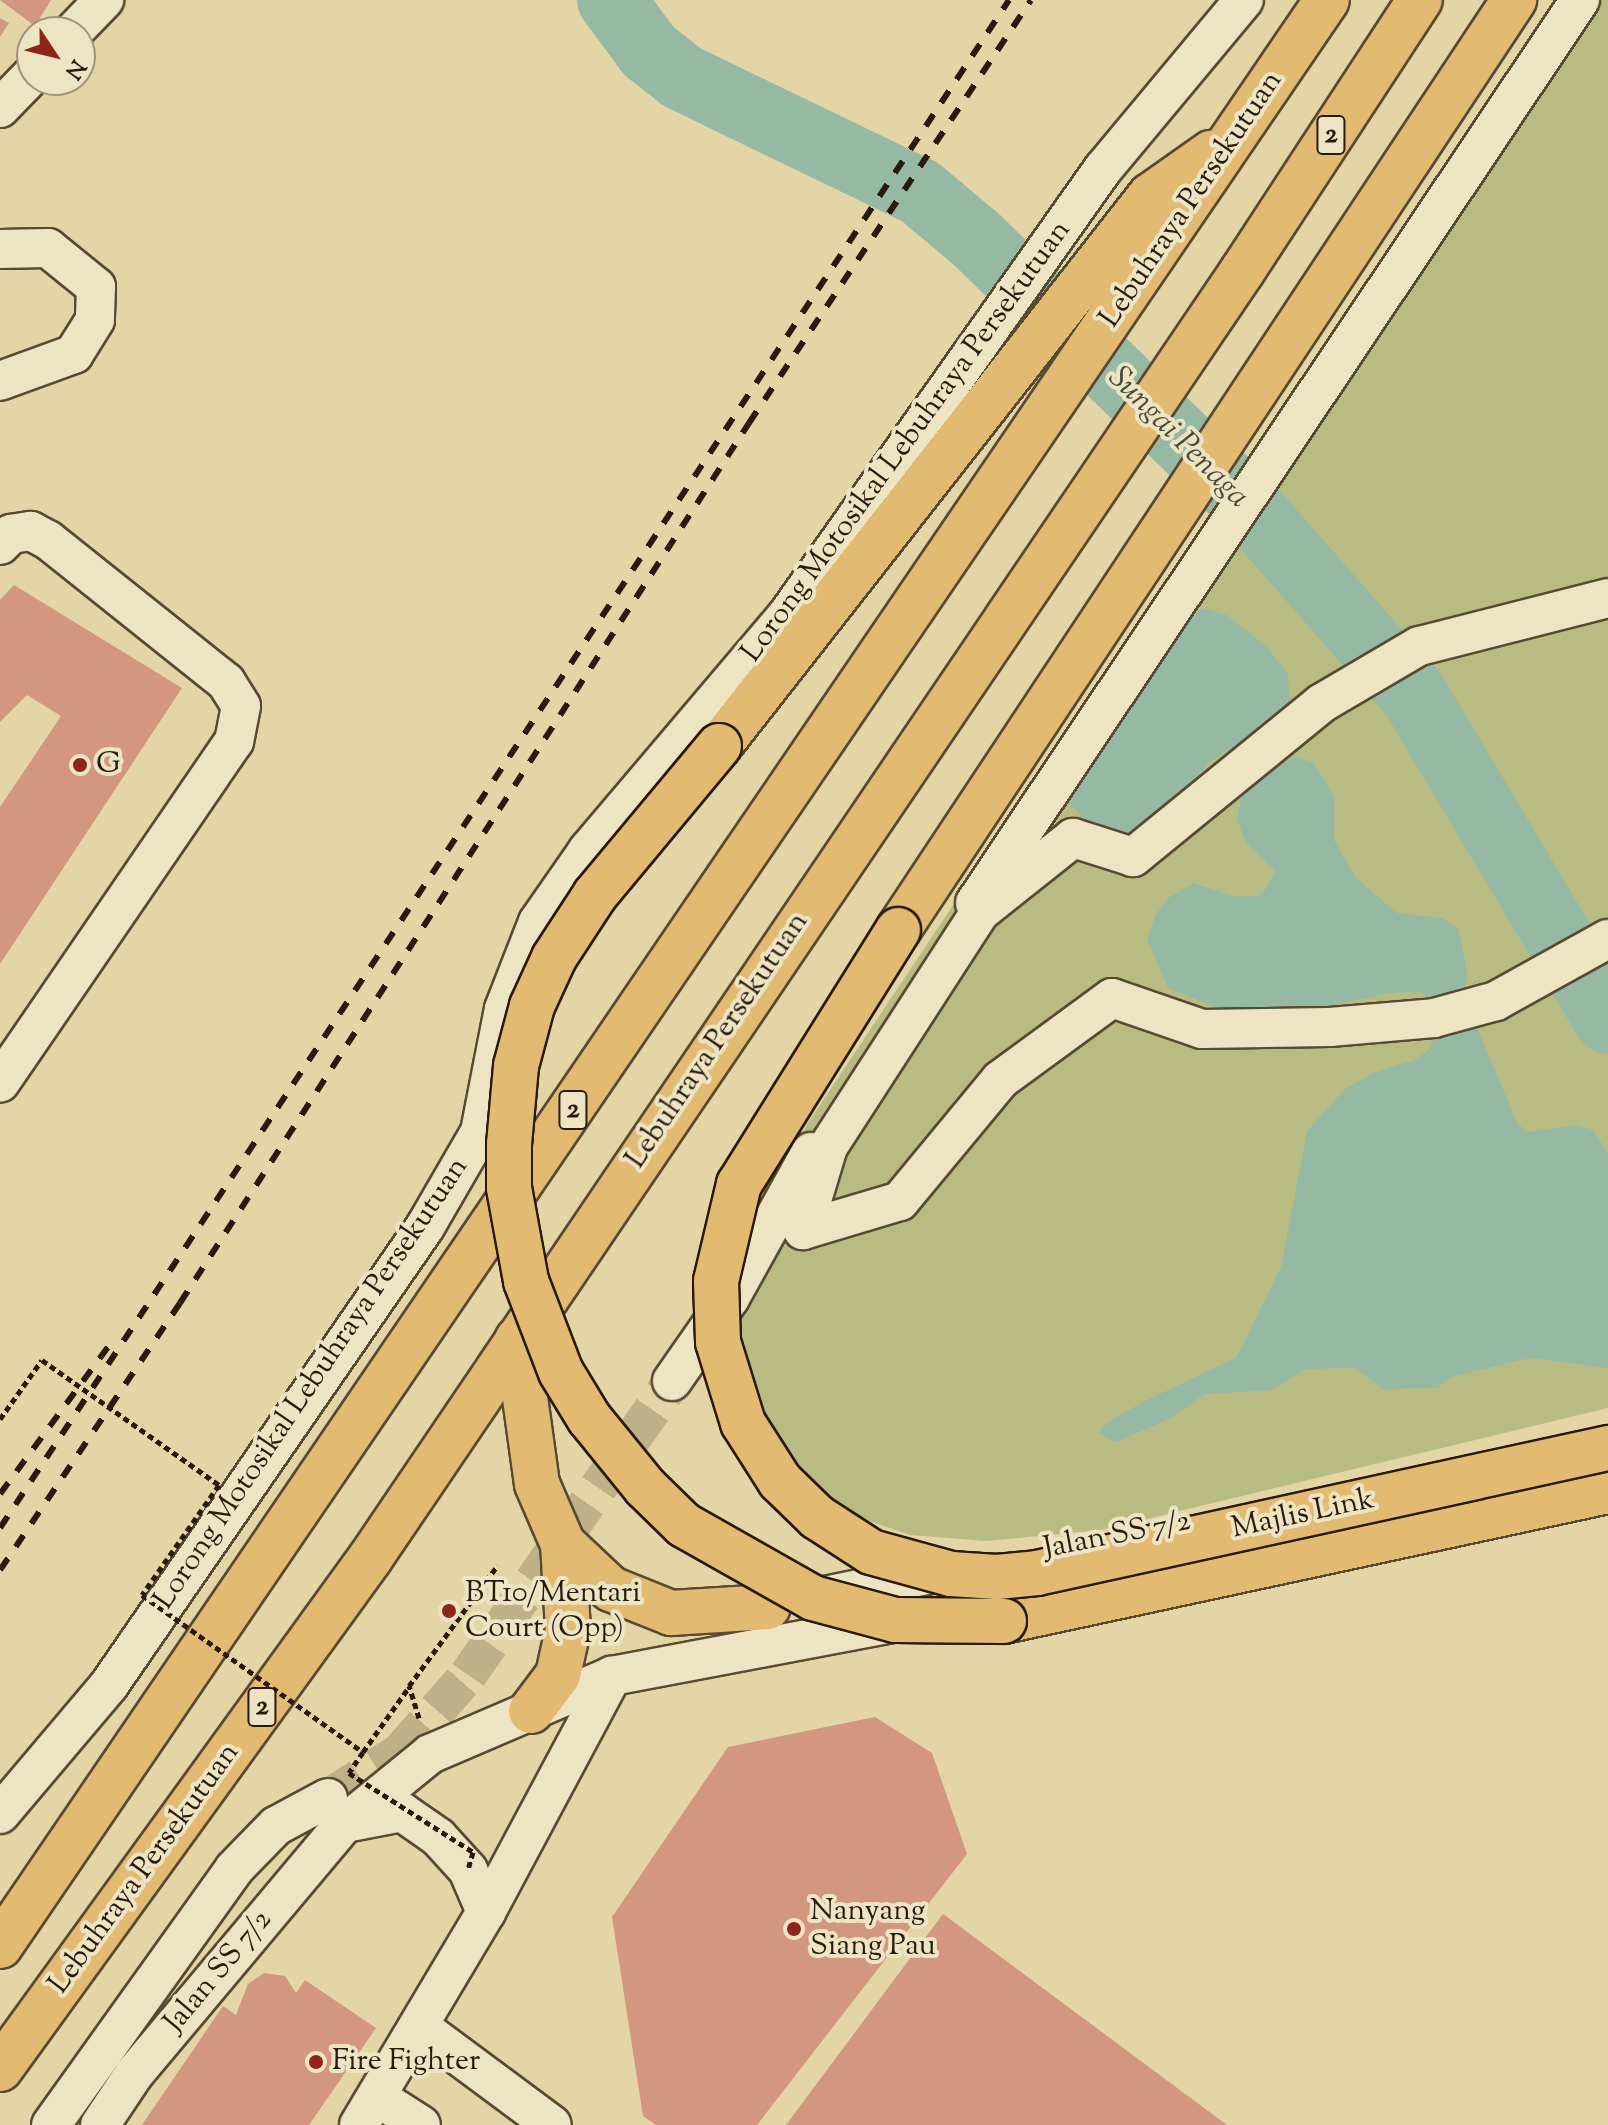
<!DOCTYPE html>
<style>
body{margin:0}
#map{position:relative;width:1608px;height:2125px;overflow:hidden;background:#e3d5a5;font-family:"Sorts Mill Goudy",serif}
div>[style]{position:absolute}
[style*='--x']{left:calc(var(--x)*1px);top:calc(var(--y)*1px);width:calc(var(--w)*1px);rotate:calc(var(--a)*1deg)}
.green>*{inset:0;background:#b9bc82}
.water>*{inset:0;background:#96b9a4}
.river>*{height:68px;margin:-34px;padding:0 34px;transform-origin:34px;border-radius:34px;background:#96b9a4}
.building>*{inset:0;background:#d39680}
.minor-tunnel>*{height:38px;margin-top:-19px;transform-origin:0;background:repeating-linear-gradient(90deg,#beb087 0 38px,transparent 0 57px)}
.path>*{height:5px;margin-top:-2.5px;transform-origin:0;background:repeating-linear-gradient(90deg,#2a1a0d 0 6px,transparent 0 10px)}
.roads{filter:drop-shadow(2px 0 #584933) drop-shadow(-2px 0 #584933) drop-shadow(0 2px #584933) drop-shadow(0 -2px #584933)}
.minor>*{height:38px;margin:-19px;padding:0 19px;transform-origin:19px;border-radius:19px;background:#ede4c4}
.major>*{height:44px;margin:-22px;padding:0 22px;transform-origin:22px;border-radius:22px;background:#e2ba72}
.highway>*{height:44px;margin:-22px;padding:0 22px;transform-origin:22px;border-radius:22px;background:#e2ba72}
.rail>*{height:6px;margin-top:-3px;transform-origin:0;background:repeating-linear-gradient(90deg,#2a1a0d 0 14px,transparent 0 28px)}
.path-bridge>*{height:5px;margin-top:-2.5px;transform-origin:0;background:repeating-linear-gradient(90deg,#2a1a0d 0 6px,transparent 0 10px)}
.bridges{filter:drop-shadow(2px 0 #2a1a0d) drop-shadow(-2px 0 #2a1a0d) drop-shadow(0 2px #2a1a0d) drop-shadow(0 -2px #2a1a0d)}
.major-bridge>*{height:44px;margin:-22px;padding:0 22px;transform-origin:22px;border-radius:22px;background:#e2ba72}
.highway-bridge>*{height:44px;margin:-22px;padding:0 22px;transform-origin:22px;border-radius:22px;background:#e2ba72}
.dots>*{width:22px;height:22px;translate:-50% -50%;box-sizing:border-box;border:4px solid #ede4c4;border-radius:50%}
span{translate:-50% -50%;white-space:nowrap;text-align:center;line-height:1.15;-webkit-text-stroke:8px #ede4c4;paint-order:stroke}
.shield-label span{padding:2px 6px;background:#ede4c4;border:2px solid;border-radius:6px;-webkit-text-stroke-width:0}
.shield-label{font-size:28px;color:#2a1a0d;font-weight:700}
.street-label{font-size:30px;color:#2a1a0d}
.poi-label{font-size:30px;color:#2a1a0d}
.left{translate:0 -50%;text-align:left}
.water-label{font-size:32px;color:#4a4a3a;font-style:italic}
.north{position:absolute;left:16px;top:16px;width:80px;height:80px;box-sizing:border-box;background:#ede4c4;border:2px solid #9f937b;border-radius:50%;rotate:125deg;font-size:22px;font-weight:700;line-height:32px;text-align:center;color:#2a1a0d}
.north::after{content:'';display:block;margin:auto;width:28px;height:36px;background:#8f2418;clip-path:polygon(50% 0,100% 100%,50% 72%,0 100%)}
</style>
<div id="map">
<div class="green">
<i style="clip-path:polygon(1556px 0,1608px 0,1608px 1408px,1101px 1530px,987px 1541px,910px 1535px,849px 1514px,802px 1469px,767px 1423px,741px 1344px,745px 1277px,806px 1126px)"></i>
</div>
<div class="water">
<i style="clip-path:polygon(1202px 608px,1227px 615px,1268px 648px,1288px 674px,1290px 706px,1256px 742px,1225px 751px,1209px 763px,1187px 789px,1127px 840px,1099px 832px,1063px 798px,1177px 634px)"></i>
<i style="clip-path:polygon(1295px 757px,1313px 762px,1334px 796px,1334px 840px,1356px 878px,1397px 913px,1442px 918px,1458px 928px,1467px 970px,1465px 996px,1436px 1005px,1421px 992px,1389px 993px,1303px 1012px,1223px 1010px,1168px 988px,1147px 939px,1156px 914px,1168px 898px,1193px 883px,1235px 896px,1258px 896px,1265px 890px,1275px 871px,1245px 841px,1237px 819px,1241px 797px,1266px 770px)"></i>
<i style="clip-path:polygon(1462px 1023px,1478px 1029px,1517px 1123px,1528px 1132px,1577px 1125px,1593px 1130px,1608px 1153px,1608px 1368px,1530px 1358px,1451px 1377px,1437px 1388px,1383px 1389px,1355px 1368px,1306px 1369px,1272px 1390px,1205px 1394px,1169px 1419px,1116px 1442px,1099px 1433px,1105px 1424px,1141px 1403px,1237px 1357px,1281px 1267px,1307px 1131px,1345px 1089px,1373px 1073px,1415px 1060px,1430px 1049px,1433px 1036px)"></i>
</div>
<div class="river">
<i style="--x:611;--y:0;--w:64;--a:53.3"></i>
<i style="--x:649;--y:51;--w:42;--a:38.2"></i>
<i style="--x:682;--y:77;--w:264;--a:25.8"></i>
<i style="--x:920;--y:192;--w:73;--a:40"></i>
<i style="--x:976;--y:239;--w:372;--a:44.3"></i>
<i style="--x:1242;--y:499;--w:261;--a:48.7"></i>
<i style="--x:1414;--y:695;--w:378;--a:59.2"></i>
</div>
<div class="building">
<i style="clip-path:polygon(0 0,51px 0,35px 26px)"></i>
<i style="clip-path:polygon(0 18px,9px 23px,0 37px)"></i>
<i style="clip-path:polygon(14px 585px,182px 688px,0 964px,0 807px,61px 716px,27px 695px,0 722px,0 600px)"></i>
<i style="clip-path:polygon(875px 1717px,932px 1753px,967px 1854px,757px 2125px,656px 2125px,643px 2116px,612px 1917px,728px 1747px)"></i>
<i style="clip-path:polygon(943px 1914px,1227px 2125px,786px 2125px)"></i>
<i style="clip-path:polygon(264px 1973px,285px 1976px,296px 1993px,305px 1980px,376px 2028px,309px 2125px,142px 2125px,223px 2006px,236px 2015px,248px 1984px)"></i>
</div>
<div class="minor-tunnel">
<i style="--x:328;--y:1798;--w:84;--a:-32.4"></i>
<i style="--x:399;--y:1753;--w:104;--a:-48.5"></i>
<i style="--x:468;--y:1675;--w:358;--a:-55.2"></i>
</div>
<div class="path">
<i style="--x:419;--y:1718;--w:34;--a:-107"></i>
<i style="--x:409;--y:1686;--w:150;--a:-53.7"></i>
<i style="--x:363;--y:1752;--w:80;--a:-54.7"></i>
</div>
<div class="roads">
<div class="minor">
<i style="--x:73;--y:32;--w:45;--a:-45.9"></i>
<i style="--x:0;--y:108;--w:46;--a:-45.9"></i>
<i style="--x:0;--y:249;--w:48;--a:-1.2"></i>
<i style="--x:48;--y:248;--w:62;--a:39.1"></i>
<i style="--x:96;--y:287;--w:33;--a:92"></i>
<i style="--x:95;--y:320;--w:40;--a:122"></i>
<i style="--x:74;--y:354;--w:79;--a:160"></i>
<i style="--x:0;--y:545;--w:16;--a:-45"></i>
<i style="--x:11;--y:534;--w:20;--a:-9"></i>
<i style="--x:31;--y:531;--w:19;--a:28"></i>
<i style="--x:48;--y:540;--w:228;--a:38.6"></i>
<i style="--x:226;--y:682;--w:28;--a:58"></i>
<i style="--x:241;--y:706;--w:36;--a:101"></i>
<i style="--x:234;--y:741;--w:414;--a:124.4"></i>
<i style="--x:1608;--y:598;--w:195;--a:165.7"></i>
<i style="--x:1419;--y:646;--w:113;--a:149.6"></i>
<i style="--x:1322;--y:703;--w:244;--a:140.8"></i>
<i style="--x:1133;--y:857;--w:63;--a:-162.4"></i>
<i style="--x:1073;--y:838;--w:119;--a:141.5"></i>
<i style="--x:980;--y:912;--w:280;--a:122.9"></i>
<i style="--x:828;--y:1147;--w:87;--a:106.8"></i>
<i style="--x:803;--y:1230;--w:101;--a:-16.6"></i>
<i style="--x:900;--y:1201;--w:157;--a:-50.4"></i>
<i style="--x:1000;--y:1080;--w:139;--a:-36.2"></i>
<i style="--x:1112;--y:998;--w:95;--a:19"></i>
<i style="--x:1202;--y:1029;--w:128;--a:-0.9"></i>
<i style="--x:1330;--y:1027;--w:104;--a:-4.9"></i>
<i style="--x:1434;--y:1018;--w:64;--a:-15.3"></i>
<i style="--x:1496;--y:1001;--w:128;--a:-29"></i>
<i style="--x:975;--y:903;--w:1087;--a:-56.18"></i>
<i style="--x:672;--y:1381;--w:101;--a:-55.1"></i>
<i style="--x:730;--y:1298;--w:167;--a:-61"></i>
<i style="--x:810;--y:1599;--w:139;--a:-11.6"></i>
<i style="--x:0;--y:1814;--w:169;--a:-49.8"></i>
<i style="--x:109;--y:1685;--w:556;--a:-55.4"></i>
<i style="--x:425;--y:1227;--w:110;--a:-59.9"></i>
<i style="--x:480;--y:1132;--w:125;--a:-79"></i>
<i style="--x:504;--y:1009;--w:93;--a:-68.7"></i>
<i style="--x:538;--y:922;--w:88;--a:-55.2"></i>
<i style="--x:588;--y:850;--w:309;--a:-49.7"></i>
<i style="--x:788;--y:614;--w:545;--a:-54.71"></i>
<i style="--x:1103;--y:169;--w:220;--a:-50.2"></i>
<i style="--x:350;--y:1822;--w:53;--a:-10.9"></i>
<i style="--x:402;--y:1812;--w:44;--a:34.8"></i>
<i style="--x:438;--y:1837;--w:45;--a:47.7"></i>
<i style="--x:468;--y:1870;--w:46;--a:66.8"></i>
<i style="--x:420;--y:2027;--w:164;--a:36.6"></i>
<i style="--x:377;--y:2097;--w:52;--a:32.5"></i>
<i style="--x:51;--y:2125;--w:315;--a:-54.4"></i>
<i style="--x:234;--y:1869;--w:60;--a:-45.7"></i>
<i style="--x:276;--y:1826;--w:59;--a:-28.3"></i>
<i style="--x:100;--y:2125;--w:61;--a:-56.3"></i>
<i style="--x:134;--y:2074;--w:326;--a:-50"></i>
<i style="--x:344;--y:1824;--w:111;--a:-39.1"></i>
<i style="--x:430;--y:1754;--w:198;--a:-23.2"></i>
<i style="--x:612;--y:1676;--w:292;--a:-10.7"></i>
<i style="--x:359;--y:2125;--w:248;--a:-59.2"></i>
<i style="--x:486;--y:1912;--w:268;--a:-61.9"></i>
</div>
<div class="major">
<i style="--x:1004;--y:1621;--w:618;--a:-12.15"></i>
</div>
<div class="highway">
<i style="--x:719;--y:746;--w:699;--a:-51.92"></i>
<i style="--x:1150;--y:196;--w:75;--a:-35.2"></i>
<i style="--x:898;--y:930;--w:1116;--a:-56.48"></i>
<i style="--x:517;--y:1340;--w:145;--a:82.1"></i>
<i style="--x:537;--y:1484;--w:65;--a:66.6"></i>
<i style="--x:563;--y:1544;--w:66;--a:43.2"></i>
<i style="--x:611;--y:1589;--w:65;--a:21.8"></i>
<i style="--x:671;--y:1613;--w:97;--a:-3.5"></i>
<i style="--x:531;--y:1711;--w:45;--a:-53.1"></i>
<i style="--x:558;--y:1675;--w:46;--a:-77.5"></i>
<i style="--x:568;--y:1630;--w:86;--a:-93.3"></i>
<i style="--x:0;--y:1946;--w:2355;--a:-55.71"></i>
<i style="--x:0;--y:2069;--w:632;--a:-54.07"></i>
<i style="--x:371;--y:1557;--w:1555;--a:-55.88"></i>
<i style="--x:1243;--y:270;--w:323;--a:-56.8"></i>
</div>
</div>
<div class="rail">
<i style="--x:0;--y:1494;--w:192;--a:-53.7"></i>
<i style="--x:0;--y:1528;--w:1831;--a:-56.56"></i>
<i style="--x:0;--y:1570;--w:322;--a:-56"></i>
<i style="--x:180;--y:1303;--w:1048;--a:-57.11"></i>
<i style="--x:749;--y:423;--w:508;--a:-56.31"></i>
</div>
<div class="path-bridge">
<i style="--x:0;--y:1419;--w:72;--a:-54.6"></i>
<i style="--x:42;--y:1360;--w:217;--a:35.2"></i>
<i style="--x:219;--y:1485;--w:134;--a:125"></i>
<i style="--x:142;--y:1595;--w:271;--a:35.4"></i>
<i style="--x:363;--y:1752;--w:25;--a:124"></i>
<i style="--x:349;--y:1773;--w:147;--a:32.5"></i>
<i style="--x:473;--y:1852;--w:19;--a:106"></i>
</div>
<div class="bridges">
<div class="major-bridge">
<i style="--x:997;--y:1577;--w:40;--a:-5.7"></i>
<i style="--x:1037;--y:1573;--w:585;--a:-12.35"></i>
</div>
<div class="highway-bridge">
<i style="--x:719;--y:746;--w:194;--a:129.8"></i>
<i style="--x:595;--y:895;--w:75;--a:123.1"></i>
<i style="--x:554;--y:958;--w:53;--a:114.6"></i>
<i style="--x:532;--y:1006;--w:62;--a:104.9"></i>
<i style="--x:516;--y:1066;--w:78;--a:95.1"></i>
<i style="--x:509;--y:1144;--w:44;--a:90"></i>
<i style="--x:509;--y:1188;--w:95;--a:79.6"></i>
<i style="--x:526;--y:1281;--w:97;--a:69"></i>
<i style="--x:561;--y:1372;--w:54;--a:58.7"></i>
<i style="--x:589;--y:1418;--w:89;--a:50.9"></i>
<i style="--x:645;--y:1487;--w:54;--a:44.3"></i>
<i style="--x:684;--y:1525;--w:148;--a:29.5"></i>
<i style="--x:813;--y:1598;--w:85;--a:15"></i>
<i style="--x:895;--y:1620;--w:109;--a:0.5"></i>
<i style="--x:898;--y:930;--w:300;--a:122"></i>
<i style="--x:739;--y:1184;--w:100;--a:103.3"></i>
<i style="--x:716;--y:1281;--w:61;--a:88.1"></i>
<i style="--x:718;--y:1342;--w:85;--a:72.8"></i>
<i style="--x:743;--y:1423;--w:69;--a:57.5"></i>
<i style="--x:780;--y:1481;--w:52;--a:44.2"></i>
<i style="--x:817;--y:1517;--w:64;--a:32.9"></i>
<i style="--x:871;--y:1552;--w:83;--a:15.4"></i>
<i style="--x:951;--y:1574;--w:46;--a:3.7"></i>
</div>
</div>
<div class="dots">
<i style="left:80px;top:765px;background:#8f2418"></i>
<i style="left:449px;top:1611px;background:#8f2418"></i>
<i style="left:794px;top:1929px;background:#8f2418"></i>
<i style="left:316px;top:2062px;background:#8f2418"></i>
</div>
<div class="shield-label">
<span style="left:1331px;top:135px">2</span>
<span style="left:573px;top:1110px">2</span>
<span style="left:262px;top:1707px">2</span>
</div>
<div class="street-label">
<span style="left:1192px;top:200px;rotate:-56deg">Lebuhraya Persekutuan</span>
<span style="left:907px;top:442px;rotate:-54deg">Lorong Motosikal Lebuhraya Persekutuan</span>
<span style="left:718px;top:1041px;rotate:-56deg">Lebuhraya Persekutuan</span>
<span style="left:312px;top:1384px;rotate:-56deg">Lorong Motosikal Lebuhraya Persekutuan</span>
<span style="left:1303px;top:1515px;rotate:-12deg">Majlis Link</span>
<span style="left:1117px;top:1536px;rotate:-11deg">Jalan SS 7/2</span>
<span style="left:145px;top:1869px;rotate:-54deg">Lebuhraya Persekutuan</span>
<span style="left:219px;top:1972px;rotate:-50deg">Jalan SS 7/2</span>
</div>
<div class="poi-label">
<span class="left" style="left:96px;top:765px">G</span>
<span class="left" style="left:465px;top:1611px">BT10/Mentari<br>Court (Opp)</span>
<span class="left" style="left:810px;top:1929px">Nanyang<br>Siang Pau</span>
<span class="left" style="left:332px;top:2062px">Fire Fighter</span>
</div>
<div class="water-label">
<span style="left:1178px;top:438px;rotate:45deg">Sungai Penaga</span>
</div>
<div class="north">N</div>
</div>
